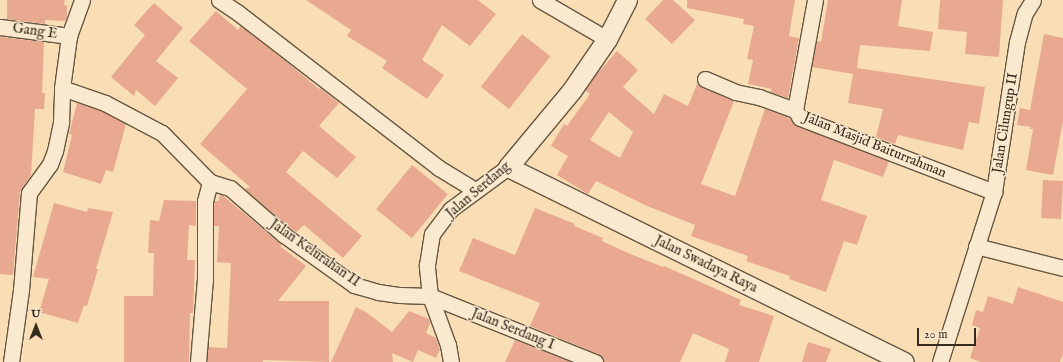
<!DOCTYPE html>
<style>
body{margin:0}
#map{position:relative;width:1063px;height:362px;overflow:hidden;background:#f9ddb5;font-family:"IM FELL English",serif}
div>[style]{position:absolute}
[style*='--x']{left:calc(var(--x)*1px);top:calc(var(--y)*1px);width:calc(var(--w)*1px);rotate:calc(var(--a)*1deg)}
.building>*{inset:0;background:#e8a990;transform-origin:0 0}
.roads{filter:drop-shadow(1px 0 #675742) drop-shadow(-1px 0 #675742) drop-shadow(0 1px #675742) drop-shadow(0 -1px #675742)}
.minor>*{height:15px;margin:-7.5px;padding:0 7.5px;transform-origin:7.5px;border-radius:7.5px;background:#fbe9cf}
.tertiary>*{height:19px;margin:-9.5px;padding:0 9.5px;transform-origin:9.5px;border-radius:9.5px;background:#fbe9cf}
span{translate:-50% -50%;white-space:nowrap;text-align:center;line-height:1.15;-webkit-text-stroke:3px #fbe9cf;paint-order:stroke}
.street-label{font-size:14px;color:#362a1c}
.north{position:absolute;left:16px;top:306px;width:40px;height:40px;-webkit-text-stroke:3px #fbe9cf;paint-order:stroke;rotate:0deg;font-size:11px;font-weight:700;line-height:16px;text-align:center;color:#362a1c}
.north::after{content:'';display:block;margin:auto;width:14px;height:18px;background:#362a1c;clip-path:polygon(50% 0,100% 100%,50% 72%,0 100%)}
.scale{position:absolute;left:917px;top:328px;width:59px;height:18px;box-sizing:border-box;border:2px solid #362a1c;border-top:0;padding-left:5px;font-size:12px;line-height:14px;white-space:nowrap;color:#362a1c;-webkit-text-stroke:3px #fbe9cf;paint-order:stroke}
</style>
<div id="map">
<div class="building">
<i style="clip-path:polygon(7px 0,65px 0,64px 5px,67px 6px,67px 16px,65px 21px,45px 20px,45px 24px,7px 19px)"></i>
<i style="clip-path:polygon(306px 0,478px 0,496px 14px,470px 46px,442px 25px,422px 60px,444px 75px,427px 99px,382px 68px,387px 61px,347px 36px,351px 30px)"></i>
<i style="clip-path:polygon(663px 0,673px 0,695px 20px,672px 44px,645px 19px)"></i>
<i style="clip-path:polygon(687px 0,795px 0,789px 36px,799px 38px,788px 98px,770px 92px,772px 89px,748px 84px,753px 60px,747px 59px,754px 26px,743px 24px,744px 19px,687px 8px)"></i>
<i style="clip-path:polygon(828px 0,902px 0,898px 26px,933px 32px,930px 51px,860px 45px,857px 68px,985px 87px,979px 124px,969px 122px,963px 150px,898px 135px,895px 144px,876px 137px,883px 109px,848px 103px,853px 74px,812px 67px,817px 41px,821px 42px)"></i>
<i style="clip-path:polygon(940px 0,1003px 0,999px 57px,965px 54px,967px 32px,938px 29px)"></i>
<i style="clip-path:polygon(154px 3px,183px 28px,156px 61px,178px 78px,155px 106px,136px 90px,134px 96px,111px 77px,145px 35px,134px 25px)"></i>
<i style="clip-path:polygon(216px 11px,238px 30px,241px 26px,294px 68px,319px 89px,320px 88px,339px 103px,319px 126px,356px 157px,337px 178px,303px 151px,286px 172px,362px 236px,343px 258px,304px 225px,296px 232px,290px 228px,244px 189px,250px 187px,200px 144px,247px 89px,189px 41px)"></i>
<i style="left:522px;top:34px;width:36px;height:67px;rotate:38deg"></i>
<i style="clip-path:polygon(1044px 34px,1063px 38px,1063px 121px,1053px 175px,1026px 170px,1033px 129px,1030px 129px,1031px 127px,1017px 125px,1020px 108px,1030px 110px)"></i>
<i style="clip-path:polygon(0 37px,44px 42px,42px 93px,45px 93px,44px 109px,35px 109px,31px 175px,20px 192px,13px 275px,0 274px)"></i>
<i style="clip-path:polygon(evenodd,617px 51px,638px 70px,623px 87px,654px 114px,664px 94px,688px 106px,697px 84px,701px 87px,734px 101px,701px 184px,735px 196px,765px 109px,786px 116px,797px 126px,889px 161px,883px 177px,834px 160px,821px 200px,867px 216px,857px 245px,844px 241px,826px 292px,789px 279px,790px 276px,746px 261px,748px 256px,691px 236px,695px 225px,647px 206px,596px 181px,588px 194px,557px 175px,568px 156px,551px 146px,564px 124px,567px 126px,590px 94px,585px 90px,596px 75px,617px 51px,609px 112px,633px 132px,620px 158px,590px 140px,609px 112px)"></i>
<i style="clip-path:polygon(77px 103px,101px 111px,126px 124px,113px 172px,106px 170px,101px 184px,63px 172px,72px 135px,69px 134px)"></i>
<i style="left:412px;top:165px;width:46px;height:57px;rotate:39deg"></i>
<i style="left:1043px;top:180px;width:20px;height:38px;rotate:3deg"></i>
<i style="clip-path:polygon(222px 195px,282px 245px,280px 246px,306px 266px,278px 301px,329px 301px,329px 362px,263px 360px,263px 362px,207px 362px,208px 347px,227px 348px,231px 263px,217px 262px,219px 226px,214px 226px,214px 201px,219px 201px,219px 196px)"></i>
<i style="clip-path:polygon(164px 200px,196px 201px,196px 226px,189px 225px,187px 260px,195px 260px,193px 313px,190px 313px,189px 362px,124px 362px,124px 296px,153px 296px,154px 253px,148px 253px,150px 220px,159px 221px)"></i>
<i style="clip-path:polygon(54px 203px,87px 212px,88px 208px,113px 212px,96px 269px,98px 269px,87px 306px,84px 305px,78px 323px,39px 312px,49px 279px,33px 277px)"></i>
<i style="clip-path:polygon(535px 208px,575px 224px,574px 226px,603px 238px,602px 241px,628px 253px,663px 267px,664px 266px,741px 300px,739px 305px,774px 316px,759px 362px,725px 362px,729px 349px,693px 333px,680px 362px,604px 362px,602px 357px,598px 354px,530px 326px,540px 303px,459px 271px,473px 238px,515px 255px)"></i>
<i style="clip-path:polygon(1018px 287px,1063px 302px,1063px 354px,1060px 362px,981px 362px,970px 358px,980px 328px,972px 325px,976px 310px,983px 312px,988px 296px,1013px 304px)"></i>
<i style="clip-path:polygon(356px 307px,366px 312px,392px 332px,409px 311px,429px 319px,430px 323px,426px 333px,436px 338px,440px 350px,436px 358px,418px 350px,413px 362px,392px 353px,393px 362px,331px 362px)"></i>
<i style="clip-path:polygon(515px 340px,571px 362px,505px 362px)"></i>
<i style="clip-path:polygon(808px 342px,831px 349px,826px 362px,802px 362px)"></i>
</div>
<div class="roads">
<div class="minor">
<i style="--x:219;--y:0;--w:22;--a:34"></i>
<i style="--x:237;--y:12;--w:255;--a:37.7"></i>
<i style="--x:439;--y:168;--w:42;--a:31.4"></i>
<i style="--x:540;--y:0;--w:78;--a:30.2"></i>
<i style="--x:815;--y:0;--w:112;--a:100.3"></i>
<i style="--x:795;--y:110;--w:9;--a:58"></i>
<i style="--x:800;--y:118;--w:208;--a:20.9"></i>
<i style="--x:0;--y:27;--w:70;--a:7.4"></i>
<i style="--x:705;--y:79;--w:33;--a:23"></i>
<i style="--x:735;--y:92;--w:25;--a:12"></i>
<i style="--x:759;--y:97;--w:38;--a:20"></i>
<i style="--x:62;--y:88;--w:46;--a:19.2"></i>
<i style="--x:105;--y:103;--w:64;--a:27.8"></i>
<i style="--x:162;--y:133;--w:69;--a:45.6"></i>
<i style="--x:210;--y:182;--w:21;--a:17"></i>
<i style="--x:230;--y:188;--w:72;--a:41"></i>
<i style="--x:284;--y:235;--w:86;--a:35.5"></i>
<i style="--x:354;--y:285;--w:25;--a:16"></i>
<i style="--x:378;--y:292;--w:22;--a:8"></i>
<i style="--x:400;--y:295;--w:30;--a:2"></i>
<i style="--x:430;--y:296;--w:178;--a:21.8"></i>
<i style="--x:976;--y:246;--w:90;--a:14.2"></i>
<i style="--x:11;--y:362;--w:73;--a:-82.1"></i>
<i style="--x:21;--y:290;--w:97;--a:-85.3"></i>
<i style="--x:29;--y:193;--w:36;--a:-54"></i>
<i style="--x:50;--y:164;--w:14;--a:-69"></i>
<i style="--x:55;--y:151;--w:30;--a:-78"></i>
<i style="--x:61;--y:122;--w:34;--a:-88"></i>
<i style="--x:62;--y:88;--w:52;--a:-82.3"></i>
<i style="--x:69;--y:36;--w:38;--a:-70"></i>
<i style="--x:198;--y:362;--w:83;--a:-85.2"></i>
<i style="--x:205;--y:279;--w:78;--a:-90"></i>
<i style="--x:205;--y:201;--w:20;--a:-75"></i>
<i style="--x:451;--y:362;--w:17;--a:-100"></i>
<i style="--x:448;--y:345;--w:52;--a:-110.2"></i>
<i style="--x:430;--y:296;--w:31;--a:-96"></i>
<i style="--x:427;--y:265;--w:31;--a:-81"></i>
<i style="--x:432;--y:234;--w:31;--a:-53"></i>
<i style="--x:451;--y:209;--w:71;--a:-36.4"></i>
<i style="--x:940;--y:362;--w:178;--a:-72.4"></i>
<i style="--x:994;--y:192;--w:152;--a:-81.3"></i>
<i style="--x:1017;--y:42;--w:30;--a:-75"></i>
<i style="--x:1025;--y:13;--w:15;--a:-58"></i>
</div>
<div class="tertiary">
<i style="--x:627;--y:0;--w:44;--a:117.1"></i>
<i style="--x:607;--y:39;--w:62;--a:124.5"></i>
<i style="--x:572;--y:90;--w:100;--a:129.7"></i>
<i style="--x:508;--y:167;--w:441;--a:26.2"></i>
</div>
</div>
<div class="street-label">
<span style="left:35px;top:31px;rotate:8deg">Gang E</span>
<span style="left:1005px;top:123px;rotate:-81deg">Jalan Cilungup II</span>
<span style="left:875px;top:145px;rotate:22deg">Jalan Masjid Baiturrahman</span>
<span style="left:478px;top:190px;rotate:-40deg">Jalan Serdang</span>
<span style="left:315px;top:253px;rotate:35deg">Jalan Kelurahan II</span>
<span style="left:706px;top:264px;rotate:26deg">Jalan Swadaya Raya</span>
<span style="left:513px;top:329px;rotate:22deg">Jalan Serdang I</span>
</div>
<div class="north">U</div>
<div class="scale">20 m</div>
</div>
